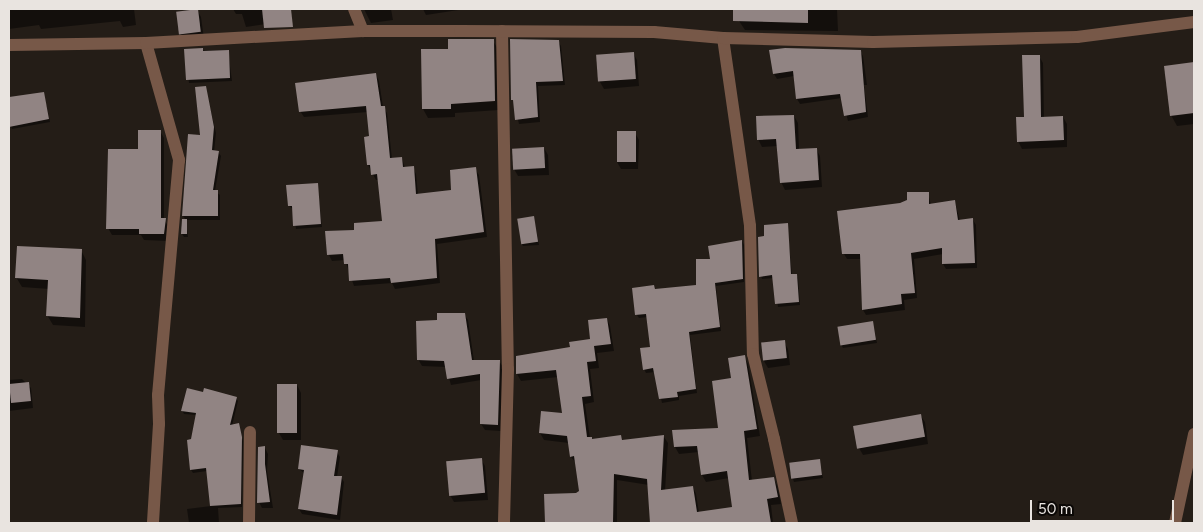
<!DOCTYPE html>
<style>
body{margin:0}
#map{position:relative;width:1203px;height:532px;overflow:hidden;background:#241d17;font-family:Figtree,sans-serif}
div>[style]{position:absolute}
[style*='--x']{left:calc(var(--x)*1px);top:calc(var(--y)*1px);width:calc(var(--w)*1px);rotate:calc(var(--a)*1deg)}
.shadow>*{inset:0;background:#0007}
.building>*{inset:0;background:#918483;transform-origin:0 0}
.minor>*{height:12px;margin:-6px;padding:0 6px;transform-origin:6px;border-radius:6px;background:#775848}
span{translate:-50% -50%;white-space:nowrap;text-align:center;line-height:1.15;-webkit-text-stroke:5px #0b0806;paint-order:stroke}
.frame{position:absolute;inset:0;border:10px solid #e9e4e0;pointer-events:none}
.scale{position:absolute;left:1030px;top:500px;width:144px;height:22px;box-sizing:border-box;border:2px solid #e9e4e0;border-top:0;padding-left:6px;font-size:15px;line-height:18px;white-space:nowrap;color:#e9e4e0;-webkit-text-stroke:4px #0b0806;paint-order:stroke}
</style>
<div id="map">
<div class="shadow">
<i style="clip-path:polygon(9px 9px,134px 9px,136px 25px,123px 27px,120px 21px,41px 29px,39px 25px,9px 29px)"></i>
<i style="clip-path:polygon(233px 9px,271px 9px,273px 23px,246px 27px,242px 14px,236px 14px)"></i>
<i style="clip-path:polygon(364px 9px,391px 9px,393px 20px,371px 23px)"></i>
<i style="clip-path:polygon(423px 9px,465px 9px,426px 15px)"></i>
<i style="clip-path:polygon(740px 9px,837px 9px,838px 31px,745px 30px,739px 21px)"></i>
<i style="clip-path:polygon(197px 10px,201px 17px,204px 39px,184px 40px,180px 33px)"></i>
<i style="clip-path:polygon(493px 41px,498px 49px,499px 110px,455px 113px,455px 117px,428px 118px,423px 109px,450px 50px)"></i>
<i style="clip-path:polygon(558px 41px,561px 46px,565px 85px,538px 86px,540px 122px,519px 124px,513px 99px)"></i>
<i style="clip-path:polygon(185px 50px,228px 51px,232px 81px,189px 83px)"></i>
<i style="clip-path:polygon(860px 51px,863px 56px,867px 85px,864px 85px,868px 117px,848px 121px,842px 98px,800px 104px,797px 99px,794px 76px,777px 79px,774px 74px)"></i>
<i style="clip-path:polygon(633px 53px,637px 60px,639px 86px,604px 89px,600px 82px,598px 56px)"></i>
<i style="clip-path:polygon(1039px 56px,1043px 63px,1044px 118px,1063px 117px,1067px 124px,1067px 147px,1022px 149px,1018px 141px)"></i>
<i style="clip-path:polygon(1194px 64px,1194px 124px,1177px 126px,1171px 115px,1166px 67px)"></i>
<i style="clip-path:polygon(376px 75px,379px 81px,383px 107px,387px 113px,392px 159px,402px 158px,405px 168px,413px 168px,416px 174px,418px 195px,453px 191px,475px 169px,479px 175px,487px 237px,437px 244px,440px 283px,395px 289px,392px 283px,354px 286px,345px 260px,332px 261px,329px 255px,327px 233px,355px 231px,383px 222px,379px 180px,376px 180px,368px 165px,370px 137px,368px 112px,304px 117px,300px 111px)"></i>
<i style="clip-path:polygon(205px 87px,216px 133px,214px 152px,218px 152px,221px 156px,215px 191px,220px 195px,220px 220px,186px 220px,183px 216px,201px 136px)"></i>
<i style="clip-path:polygon(44px 94px,50px 122px,12px 129px,9px 122px,9px 97px)"></i>
<i style="clip-path:polygon(794px 116px,798px 123px,799px 150px,816px 149px,820px 156px,822px 187px,785px 190px,781px 182px,778px 146px,762px 147px,758px 139px)"></i>
<i style="clip-path:polygon(160px 131px,164px 138px,164px 220px,169px 227px,168px 241px,144px 240px,141px 235px,112px 235px,108px 228px,139px 151px)"></i>
<i style="clip-path:polygon(635px 133px,639px 140px,638px 169px,621px 169px,617px 162px)"></i>
<i style="clip-path:polygon(544px 148px,548px 155px,549px 175px,518px 176px,514px 169px)"></i>
<i style="clip-path:polygon(317px 184px,322px 227px,296px 229px,293px 209px,289px 206px)"></i>
<i style="clip-path:polygon(928px 193px,931px 205px,955px 202px,960px 221px,973px 220px,976px 225px,977px 268px,946px 269px,943px 264px,943px 254px,914px 259px,917px 298px,904px 300px,905px 310px,866px 315px,863px 310px,861px 259px,847px 259px,844px 254px,900px 204px)"></i>
<i style="clip-path:polygon(534px 218px,539px 245px,523px 246px,521px 243px)"></i>
<i style="clip-path:polygon(186px 221px,188px 237px,184px 237px,182px 234px)"></i>
<i style="clip-path:polygon(787px 224px,792px 275px,796px 275px,798px 278px,800px 305px,778px 307px,774px 278px,762px 279px,761px 276px)"></i>
<i style="clip-path:polygon(742px 241px,744px 245px,744px 282px,716px 286px,721px 331px,690px 335px,697px 393px,679px 396px,679px 400px,662px 403px,655px 372px,646px 373px,644px 369px,652px 348px,648px 317px,639px 318px,637px 315px,654px 286px,656px 290px,697px 286px,711px 260px)"></i>
<i style="clip-path:polygon(81px 250px,86px 260px,85px 327px,53px 325px,47px 315px,49px 289px,22px 287px,16px 277px)"></i>
<i style="clip-path:polygon(464px 314px,468px 320px,474px 361px,499px 361px,503px 367px,501px 431px,485px 430px,481px 424px,481px 380px,451px 385px,446px 367px,422px 366px,418px 359px,439px 321px)"></i>
<i style="clip-path:polygon(607px 319px,610px 326px,614px 351px,597px 353px,599px 368px,590px 369px,594px 402px,585px 404px,590px 438px,592px 440px,621px 437px,623px 441px,664px 437px,668px 443px,665px 491px,693px 487px,696px 494px,699px 513px,733px 508px,729px 478px,706px 482px,702px 475px,699px 452px,679px 454px,675px 447px,720px 429px,732px 380px,744px 357px,748px 364px,760px 436px,747px 438px,752px 481px,773px 478px,777px 485px,781px 504px,771px 505px,773px 523px,652px 523px,649px 485px,617px 480px,617px 523px,546px 523px,545px 495px,576px 494px,580px 492px,576px 463px,571px 457px,569px 443px,544px 440px,540px 433px,563px 414px,558px 377px,521px 381px,517px 374px,517px 357px,571px 348px,591px 340px)"></i>
<i style="clip-path:polygon(873px 323px,877px 343px,843px 348px,841px 345px)"></i>
<i style="clip-path:polygon(784px 342px,788px 349px,790px 365px,768px 368px,764px 361px)"></i>
<i style="clip-path:polygon(22px 379px,31px 388px,33px 408px,9px 411px,9px 380px)"></i>
<i style="clip-path:polygon(297px 385px,301px 393px,301px 440px,283px 440px,279px 433px)"></i>
<i style="clip-path:polygon(236px 398px,238px 401px,232px 426px,238px 425px,243px 441px,242px 507px,218px 508px,219px 523px,189px 523px,187px 509px,211px 506px,207px 471px,193px 473px,191px 470px,192px 440px,196px 415px,184px 414px,182px 410px)"></i>
<i style="clip-path:polygon(920px 415px,925px 422px,928px 444px,863px 455px,859px 448px,855px 426px)"></i>
<i style="clip-path:polygon(265px 448px,268px 454px,267px 471px,273px 508px,262px 508px,259px 502px)"></i>
<i style="clip-path:polygon(337px 452px,340px 457px,337px 477px,341px 477px,344px 482px,340px 520px,302px 514px,299px 509px,305px 474px,299px 469px)"></i>
<i style="clip-path:polygon(481px 459px,485px 466px,488px 500px,454px 502px,450px 495px)"></i>
<i style="clip-path:polygon(819px 461px,823px 478px,794px 482px,793px 479px)"></i>
</div>
<div class="building">
<i style="left:198px;top:9px;width:23px;height:22px;rotate:83deg"></i>
<i style="clip-path:polygon(262px 9px,291px 9px,293px 27px,264px 28px)"></i>
<i style="clip-path:polygon(733px 9px,808px 9px,808px 23px,733px 21px)"></i>
<i style="clip-path:polygon(448px 39px,494px 39px,495px 101px,451px 104px,451px 109px,422px 109px,421px 49px,448px 49px)"></i>
<i style="clip-path:polygon(510px 39px,559px 40px,563px 81px,536px 82px,538px 117px,515px 120px,513px 100px,511px 100px)"></i>
<i style="clip-path:polygon(203px 48px,203px 51px,229px 50px,230px 78px,186px 80px,184px 49px)"></i>
<i style="clip-path:polygon(785px 48px,861px 50px,866px 112px,844px 116px,840px 94px,796px 99px,793px 71px,773px 74px,769px 50px)"></i>
<i style="left:634px;top:52px;width:27px;height:38px;rotate:86deg"></i>
<i style="clip-path:polygon(1022px 55px,1040px 55px,1041px 117px,1063px 116px,1064px 140px,1017px 142px,1016px 117px,1024px 117px)"></i>
<i style="clip-path:polygon(1194px 62px,1194px 113px,1170px 116px,1164px 66px)"></i>
<i style="clip-path:polygon(376px 73px,381px 106px,385px 106px,390px 158px,402px 157px,403px 167px,414px 166px,416px 194px,451px 190px,450px 170px,476px 167px,484px 232px,435px 239px,437px 278px,391px 283px,390px 278px,349px 281px,348px 264px,344px 264px,343px 254px,327px 255px,325px 231px,354px 230px,354px 223px,382px 221px,377px 174px,371px 175px,370px 165px,367px 165px,364px 137px,369px 136px,366px 106px,299px 112px,295px 83px)"></i>
<i style="clip-path:polygon(206px 86px,214px 127px,212px 150px,219px 151px,213px 190px,218px 190px,218px 216px,182px 216px,188px 134px,200px 135px,195px 87px)"></i>
<i style="clip-path:polygon(44px 92px,49px 119px,9px 127px,9px 97px)"></i>
<i style="clip-path:polygon(794px 115px,796px 149px,817px 148px,819px 180px,780px 183px,776px 139px,757px 140px,756px 116px)"></i>
<i style="clip-path:polygon(138px 130px,161px 130px,161px 218px,166px 218px,164px 234px,139px 234px,139px 229px,106px 229px,108px 149px,138px 149px)"></i>
<i style="left:617px;top:131px;width:19px;height:31px"></i>
<i style="left:544px;top:147px;width:21px;height:32px;rotate:87deg"></i>
<i style="clip-path:polygon(318px 183px,321px 224px,293px 226px,292px 206px,288px 206px,286px 185px)"></i>
<i style="clip-path:polygon(907px 192px,929px 192px,929px 204px,955px 200px,958px 220px,973px 218px,975px 263px,942px 264px,942px 248px,911px 253px,915px 293px,901px 294px,902px 304px,862px 310px,860px 254px,842px 254px,837px 211px,900px 203px,907px 200px)"></i>
<i style="left:534px;top:216px;width:26px;height:17px;rotate:81deg"></i>
<i style="clip-path:polygon(182px 219px,187px 219px,187px 234px,181px 234px)"></i>
<i style="clip-path:polygon(788px 223px,791px 274px,797px 274px,799px 302px,775px 304px,772px 275px,759px 277px,758px 237px,764px 236px,764px 225px)"></i>
<i style="clip-path:polygon(742px 240px,743px 279px,715px 283px,720px 327px,689px 332px,696px 389px,677px 392px,678px 397px,659px 399px,653px 368px,643px 370px,640px 348px,650px 347px,646px 314px,635px 315px,632px 288px,654px 285px,655px 289px,696px 285px,696px 259px,710px 259px,708px 246px)"></i>
<i style="clip-path:polygon(17px 246px,82px 249px,80px 318px,46px 316px,48px 280px,15px 278px)"></i>
<i style="clip-path:polygon(437px 313px,465px 313px,472px 360px,500px 360px,498px 425px,480px 424px,480px 374px,447px 379px,444px 361px,417px 360px,416px 321px,437px 320px)"></i>
<i style="clip-path:polygon(607px 318px,611px 344px,594px 346px,596px 361px,587px 362px,591px 396px,582px 397px,587px 437px,592px 437px,592px 439px,621px 435px,622px 440px,664px 435px,661px 490px,693px 486px,697px 512px,732px 507px,727px 471px,701px 475px,697px 446px,674px 447px,672px 430px,718px 428px,712px 381px,731px 378px,728px 358px,745px 355px,757px 429px,744px 431px,749px 480px,774px 477px,778px 497px,767px 499px,771px 523px,650px 523px,647px 479px,614px 474px,613px 523px,545px 523px,544px 494px,576px 493px,579px 491px,574px 456px,570px 457px,567px 436px,539px 433px,541px 411px,562px 413px,556px 370px,516px 374px,516px 356px,570px 347px,569px 342px,590px 339px,588px 320px)"></i>
<i style="left:873px;top:321px;width:19px;height:36px;rotate:81deg"></i>
<i style="left:785px;top:340px;width:18px;height:24px;rotate:84deg"></i>
<i style="left:29px;top:382px;width:19px;height:20px;rotate:84deg"></i>
<i style="left:277px;top:384px;width:20px;height:49px"></i>
<i style="clip-path:polygon(187px 388px,203px 392px,204px 388px,237px 397px,230px 425px,239px 423px,242px 437px,241px 504px,210px 506px,206px 468px,190px 470px,187px 440px,191px 439px,196px 413px,181px 411px)"></i>
<i style="left:921px;top:414px;width:23px;height:69px;rotate:80deg"></i>
<i style="clip-path:polygon(301px 445px,338px 450px,334px 476px,342px 476px,337px 515px,298px 509px,304px 470px,298px 469px)"></i>
<i style="clip-path:polygon(265px 446px,265px 464px,270px 502px,257px 503px,258px 447px)"></i>
<i style="left:482px;top:458px;width:35px;height:36px;rotate:85deg"></i>
<i style="left:820px;top:459px;width:16px;height:31px;rotate:83deg"></i>
</div>
<div class="minor">
<i style="--x:354;--y:9;--w:24;--a:68"></i>
<i style="--x:502;--y:31;--w:338;--a:89"></i>
<i style="--x:508;--y:369;--w:154;--a:91.5"></i>
<i style="--x:723;--y:38;--w:190;--a:81.8"></i>
<i style="--x:750;--y:226;--w:128;--a:88.7"></i>
<i style="--x:753;--y:354;--w:88;--a:76.1"></i>
<i style="--x:774;--y:439;--w:86;--a:77.9"></i>
<i style="--x:146;--y:43;--w:122;--a:74.2"></i>
<i style="--x:179;--y:160;--w:236;--a:95.1"></i>
<i style="--x:158;--y:395;--w:29;--a:88"></i>
<i style="--x:159;--y:424;--w:99;--a:93.5"></i>
<i style="--x:9;--y:45;--w:137;--a:-0.8"></i>
<i style="--x:146;--y:43;--w:217;--a:-3.2"></i>
<i style="--x:363;--y:31;--w:97;--a:0"></i>
<i style="--x:460;--y:31;--w:194;--a:0.3"></i>
<i style="--x:654;--y:32;--w:69;--a:5"></i>
<i style="--x:723;--y:38;--w:150;--a:1.5"></i>
<i style="--x:873;--y:42;--w:204;--a:-1.4"></i>
<i style="--x:1077;--y:37;--w:118;--a:-7.3"></i>
<i style="--x:249;--y:523;--w:91;--a:-89.4"></i>
<i style="--x:1175;--y:523;--w:91;--a:-77.9"></i>
</div>
<div class="frame"></div>
<div class="scale">50 m</div>
</div>
